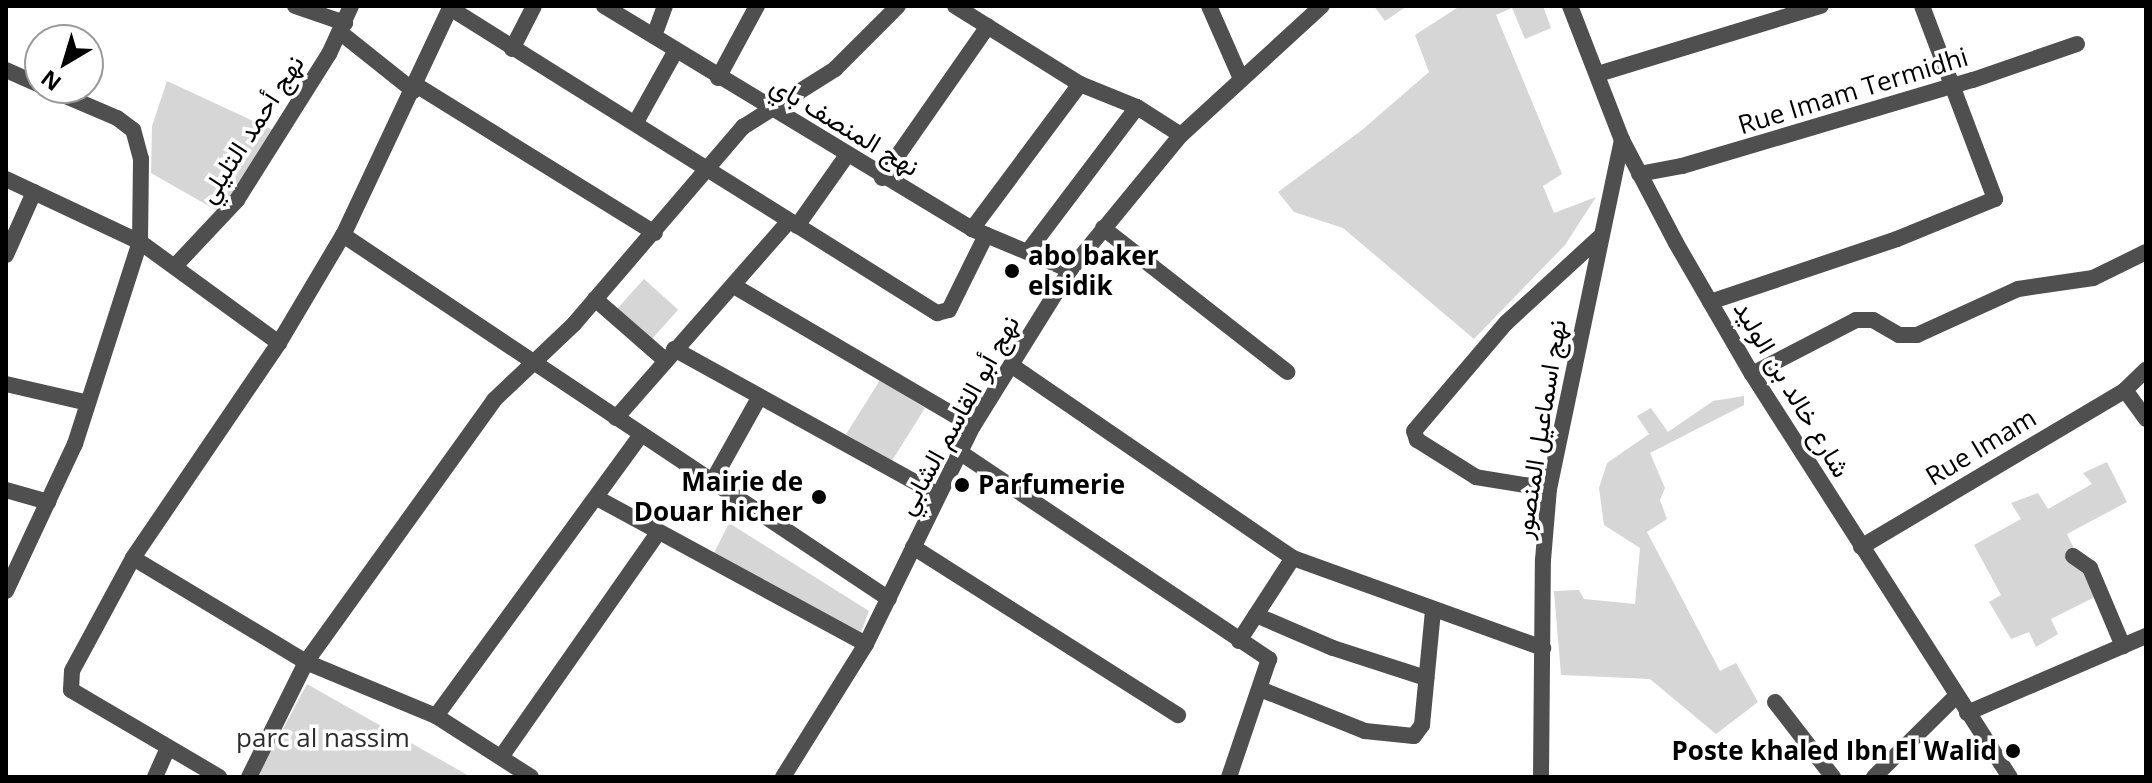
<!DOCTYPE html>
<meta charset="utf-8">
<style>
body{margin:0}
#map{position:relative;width:2152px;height:783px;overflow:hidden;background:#fff;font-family:"Open Sans",Vazirmatn,sans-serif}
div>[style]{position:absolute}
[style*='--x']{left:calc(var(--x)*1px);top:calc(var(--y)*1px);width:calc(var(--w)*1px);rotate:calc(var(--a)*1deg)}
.green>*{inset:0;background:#d6d6d6;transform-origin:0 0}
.minor>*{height:16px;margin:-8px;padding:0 8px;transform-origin:8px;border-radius:8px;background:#4f4f4f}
.tertiary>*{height:16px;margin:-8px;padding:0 8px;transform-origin:8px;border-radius:8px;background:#4f4f4f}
.dots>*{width:22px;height:22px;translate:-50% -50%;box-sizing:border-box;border:4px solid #fff;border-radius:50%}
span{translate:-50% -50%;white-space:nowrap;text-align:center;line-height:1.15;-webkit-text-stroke:7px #fff;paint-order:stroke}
.street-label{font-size:26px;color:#000}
.poi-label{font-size:26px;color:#000;font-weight:700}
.left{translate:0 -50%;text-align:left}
.right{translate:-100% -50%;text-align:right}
.park-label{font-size:26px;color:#2d2d2d}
.frame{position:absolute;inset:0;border:8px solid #000;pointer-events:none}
.north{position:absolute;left:24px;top:24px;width:80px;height:80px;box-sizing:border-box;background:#fff;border:2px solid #999;border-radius:50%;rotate:218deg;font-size:22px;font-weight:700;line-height:32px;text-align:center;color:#000}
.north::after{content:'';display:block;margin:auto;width:28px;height:36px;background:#000;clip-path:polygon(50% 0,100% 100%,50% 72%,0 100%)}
</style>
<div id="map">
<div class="green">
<i style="clip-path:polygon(1374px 6px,1407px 6px,1385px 21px)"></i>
<i style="clip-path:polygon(1460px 6px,1543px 6px,1551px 28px,1525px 39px,1512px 8px,1496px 15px,1562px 174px,1543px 186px,1554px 213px,1596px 197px,1565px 245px,1474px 339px,1343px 228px,1294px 212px,1278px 192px,1362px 130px,1429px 72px,1415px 35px)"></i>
<i style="clip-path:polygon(167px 81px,273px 130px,221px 213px,151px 173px,152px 126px)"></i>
<i style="left:644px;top:279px;width:46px;height:42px;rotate:42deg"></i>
<i style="left:880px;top:380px;width:53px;height:64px;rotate:32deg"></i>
<i style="clip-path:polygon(1744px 396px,1744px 405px,1650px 453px,1665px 488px,1660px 500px,1667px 519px,1647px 532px,1720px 671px,1736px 663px,1758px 702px,1716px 734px,1650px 679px,1561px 675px,1554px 591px,1579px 590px,1584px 599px,1635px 604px,1640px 548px,1604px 525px,1599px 488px,1607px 463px,1649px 434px,1637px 416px,1651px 408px,1668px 432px,1713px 401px)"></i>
<i style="clip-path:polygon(2107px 462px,2127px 502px,2067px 534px,2097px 596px,2051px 619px,2058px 634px,2036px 647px,2029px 632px,2011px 639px,1989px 602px,2001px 595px,1974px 545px,2021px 519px,2011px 503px,2038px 493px,2048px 509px,2092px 484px,2083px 473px)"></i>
<i style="clip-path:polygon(729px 523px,869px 611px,861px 632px,713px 555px)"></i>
<i style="clip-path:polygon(307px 684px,471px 777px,257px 777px)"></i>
</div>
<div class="minor">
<i style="--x:295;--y:6;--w:53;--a:18.8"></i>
<i style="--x:451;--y:6;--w:253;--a:115.2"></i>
<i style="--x:343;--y:235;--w:126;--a:120.7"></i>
<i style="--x:279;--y:343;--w:260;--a:124.2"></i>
<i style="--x:133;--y:558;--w:202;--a:31"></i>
<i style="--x:306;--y:662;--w:141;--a:22.6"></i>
<i style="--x:436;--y:716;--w:113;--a:32.7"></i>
<i style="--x:604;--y:6;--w:430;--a:31.2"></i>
<i style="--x:972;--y:229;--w:106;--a:22.7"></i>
<i style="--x:955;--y:6;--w:147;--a:32"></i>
<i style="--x:1080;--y:84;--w:61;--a:22"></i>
<i style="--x:1137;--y:107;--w:52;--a:32.5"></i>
<i style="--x:1209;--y:6;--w:80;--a:66.3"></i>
<i style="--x:450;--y:8;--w:575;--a:32.06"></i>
<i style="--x:937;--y:313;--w:12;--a:-14"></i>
<i style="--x:949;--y:310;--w:84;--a:-63.7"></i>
<i style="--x:341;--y:33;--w:93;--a:38.5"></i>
<i style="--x:654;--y:36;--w:32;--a:-70"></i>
<i style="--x:512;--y:49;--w:48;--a:-62.9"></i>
<i style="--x:6;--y:70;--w:37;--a:24"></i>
<i style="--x:1598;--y:74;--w:233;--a:-17"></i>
<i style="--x:718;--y:78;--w:82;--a:-61.6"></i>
<i style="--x:416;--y:85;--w:281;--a:31.8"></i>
<i style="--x:636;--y:122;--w:82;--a:-60.9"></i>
<i style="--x:1639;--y:174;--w:44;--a:-10.5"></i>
<i style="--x:1682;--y:166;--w:303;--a:-16.5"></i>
<i style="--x:1973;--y:80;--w:110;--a:-19.1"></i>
<i style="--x:882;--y:178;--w:185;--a:-55.1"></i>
<i style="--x:6;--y:179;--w:148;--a:25.2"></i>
<i style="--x:140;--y:242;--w:172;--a:36"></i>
<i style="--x:797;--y:226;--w:87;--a:-54.8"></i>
<i style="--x:1103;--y:228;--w:234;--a:38"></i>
<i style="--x:972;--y:229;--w:181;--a:-53.3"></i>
<i style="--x:343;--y:235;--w:656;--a:33.69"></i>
<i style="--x:1029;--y:250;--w:179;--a:-52.9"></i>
<i style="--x:6;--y:255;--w:69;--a:-66"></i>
<i style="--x:175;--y:266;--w:91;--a:-46.8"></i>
<i style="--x:237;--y:200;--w:173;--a:-57.8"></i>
<i style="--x:329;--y:54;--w:53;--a:-65.4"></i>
<i style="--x:734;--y:286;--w:277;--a:30.4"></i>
<i style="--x:595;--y:299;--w:93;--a:41.1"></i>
<i style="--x:1710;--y:302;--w:197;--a:-18.6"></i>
<i style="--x:1897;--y:239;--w:106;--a:-22.2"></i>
<i style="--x:1995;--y:199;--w:206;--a:-110.7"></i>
<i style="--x:674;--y:349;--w:302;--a:28.9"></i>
<i style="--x:1011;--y:365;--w:342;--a:34.4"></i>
<i style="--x:1293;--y:558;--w:266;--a:19.8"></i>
<i style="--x:1752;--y:374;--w:117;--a:-27.4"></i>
<i style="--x:1856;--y:320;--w:17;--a:0"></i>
<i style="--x:1873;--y:320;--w:30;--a:30"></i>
<i style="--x:1899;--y:335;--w:18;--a:0"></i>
<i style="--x:1917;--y:335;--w:111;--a:-24.5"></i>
<i style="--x:2018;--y:289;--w:76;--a:-8.3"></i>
<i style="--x:2093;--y:278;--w:59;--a:-26.1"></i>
<i style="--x:6;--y:384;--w:84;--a:13"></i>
<i style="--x:2125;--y:390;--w:36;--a:54"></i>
<i style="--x:616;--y:418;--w:262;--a:-48.7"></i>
<i style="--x:961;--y:453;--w:371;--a:33.8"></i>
<i style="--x:1269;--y:659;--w:125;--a:108.7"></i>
<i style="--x:712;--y:482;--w:98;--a:-60.8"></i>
<i style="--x:1549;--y:489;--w:74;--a:-170.7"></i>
<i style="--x:1476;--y:477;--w:70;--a:-147.9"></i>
<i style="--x:1417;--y:440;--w:9;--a:-108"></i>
<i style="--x:1414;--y:431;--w:142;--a:-49.6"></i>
<i style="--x:1506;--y:323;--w:127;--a:-42.5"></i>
<i style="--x:6;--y:490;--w:44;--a:15.9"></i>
<i style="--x:597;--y:498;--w:306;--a:28.5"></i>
<i style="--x:913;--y:547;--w:314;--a:32.4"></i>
<i style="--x:1861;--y:547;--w:307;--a:-30.7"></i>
<i style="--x:2125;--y:390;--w:29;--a:-44"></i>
<i style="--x:2073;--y:556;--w:21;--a:35"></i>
<i style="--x:2090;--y:568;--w:85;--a:67.1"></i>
<i style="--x:133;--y:558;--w:128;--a:118.4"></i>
<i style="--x:72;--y:671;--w:19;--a:93"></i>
<i style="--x:71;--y:690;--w:172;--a:30.4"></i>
<i style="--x:6;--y:591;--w:162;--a:-64.9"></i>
<i style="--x:75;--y:444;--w:212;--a:-72.2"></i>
<i style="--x:140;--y:242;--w:83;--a:-89.3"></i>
<i style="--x:141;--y:159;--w:30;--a:-105"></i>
<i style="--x:133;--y:130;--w:20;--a:-143"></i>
<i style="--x:117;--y:118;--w:76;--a:-156.8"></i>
<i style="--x:1256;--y:615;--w:84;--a:23.2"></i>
<i style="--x:1333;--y:648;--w:98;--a:17.9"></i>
<i style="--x:1239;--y:641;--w:99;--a:-57"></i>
<i style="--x:1260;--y:689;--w:113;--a:21.8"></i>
<i style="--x:1365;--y:731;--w:49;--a:5.8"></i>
<i style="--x:1414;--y:736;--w:14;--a:-54"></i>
<i style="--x:1422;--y:725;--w:116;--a:-84.5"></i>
<i style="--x:1775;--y:702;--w:95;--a:52.3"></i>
<i style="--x:1967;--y:713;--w:195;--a:-23.3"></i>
<i style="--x:436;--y:716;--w:348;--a:-53.9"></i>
<i style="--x:501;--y:757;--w:274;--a:-55"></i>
<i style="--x:155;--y:777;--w:32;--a:-66"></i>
<i style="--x:249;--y:777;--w:128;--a:-63.6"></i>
<i style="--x:306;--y:662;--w:322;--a:-54.3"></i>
<i style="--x:494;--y:400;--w:110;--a:-43.5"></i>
<i style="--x:574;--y:324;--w:260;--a:-49.4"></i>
<i style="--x:743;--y:127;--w:109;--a:-32.2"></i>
<i style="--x:835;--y:69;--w:89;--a:-45"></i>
<i style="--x:1541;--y:777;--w:217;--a:-89.5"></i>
<i style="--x:1543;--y:560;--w:71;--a:-85.2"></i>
<i style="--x:1549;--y:489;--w:357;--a:-78.2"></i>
<i style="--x:1874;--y:777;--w:115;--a:-44.6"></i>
</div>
<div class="tertiary">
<i style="--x:1570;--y:6;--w:144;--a:68.8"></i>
<i style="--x:1622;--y:140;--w:116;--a:62.3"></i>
<i style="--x:1676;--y:243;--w:151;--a:59.9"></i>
<i style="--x:1752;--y:374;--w:479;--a:57.4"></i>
<i style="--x:783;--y:777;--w:157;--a:-58"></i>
<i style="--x:866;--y:644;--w:243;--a:-63.9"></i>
<i style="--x:973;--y:426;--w:184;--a:-58.1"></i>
<i style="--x:1070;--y:270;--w:175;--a:-50.6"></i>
<i style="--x:1181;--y:135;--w:191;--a:-42.5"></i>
</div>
<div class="dots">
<i style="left:1012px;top:271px;background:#000"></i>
<i style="left:962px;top:485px;background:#000"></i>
<i style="left:819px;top:497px;background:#000"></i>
<i style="left:2013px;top:751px;background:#000"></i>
</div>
<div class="street-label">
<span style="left:1853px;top:91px;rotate:-17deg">Rue Imam Termidhi</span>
<span style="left:845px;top:126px;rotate:31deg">نهج المنصف باي</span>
<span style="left:251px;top:129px;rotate:-57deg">نهج أحمد التليلي</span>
<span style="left:1792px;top:389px;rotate:59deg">شارع خالد بن الوليد</span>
<span style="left:958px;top:415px;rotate:-61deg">نهج أبو القاسم الشابي</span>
<span style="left:1540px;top:429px;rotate:-81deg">نهج اسماعيل المنصور</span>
<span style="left:1981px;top:447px;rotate:-31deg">Rue Imam</span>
</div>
<div class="poi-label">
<span class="left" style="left:1028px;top:271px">abo baker<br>elsidik</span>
<span class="right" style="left:803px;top:497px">Mairie de<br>Douar hicher</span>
<span class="left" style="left:978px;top:485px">Parfumerie</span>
<span class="right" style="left:1997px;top:751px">Poste khaled Ibn El Walid</span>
</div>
<div class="park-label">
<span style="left:323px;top:738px">parc al nassim</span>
</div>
<div class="frame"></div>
<div class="north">N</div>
</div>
